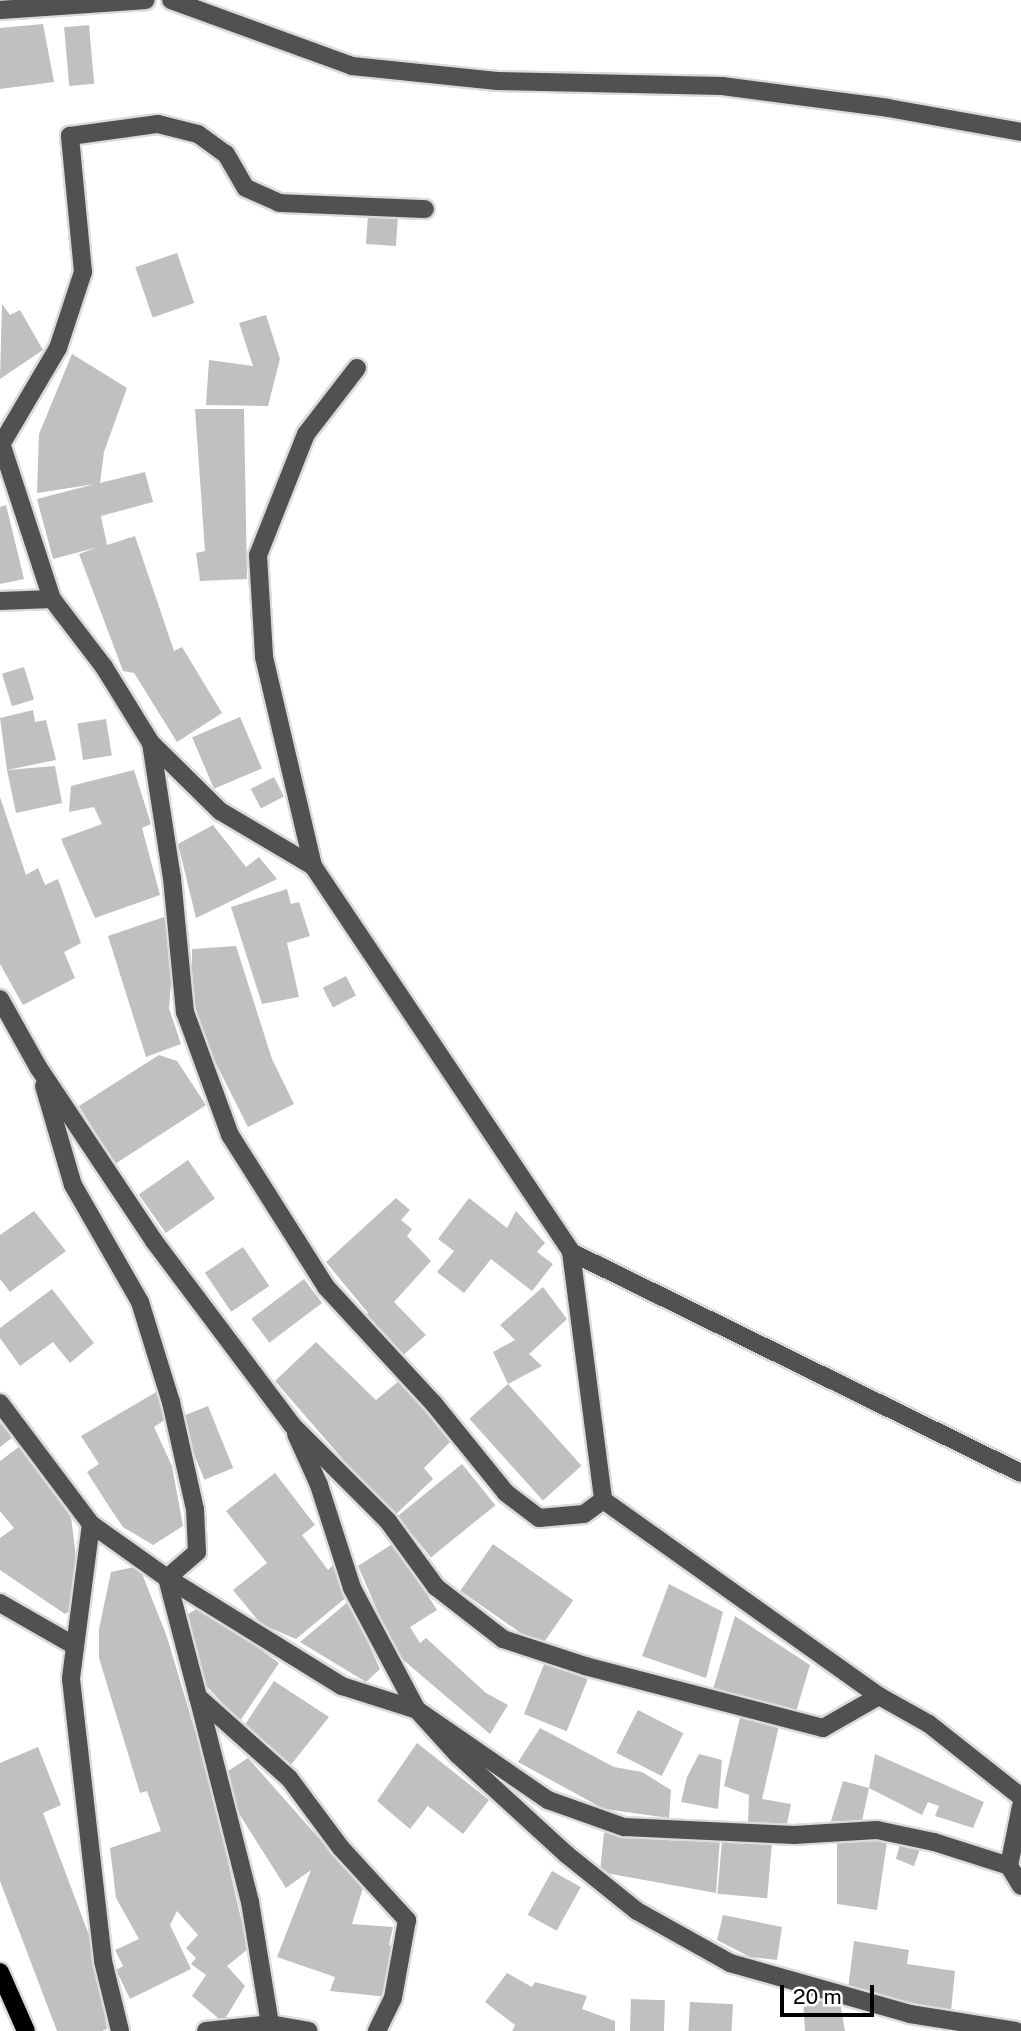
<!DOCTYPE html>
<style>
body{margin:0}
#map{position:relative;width:1021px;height:2031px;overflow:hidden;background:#fff;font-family:"Public Sans",sans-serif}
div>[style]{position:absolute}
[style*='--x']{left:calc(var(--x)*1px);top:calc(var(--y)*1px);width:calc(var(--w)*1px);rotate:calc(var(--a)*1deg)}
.building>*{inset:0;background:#c0c0c0;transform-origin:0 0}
.roads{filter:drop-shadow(2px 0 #dbdbdb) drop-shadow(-2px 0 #dbdbdb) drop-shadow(0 2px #dbdbdb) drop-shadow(0 -2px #dbdbdb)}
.minor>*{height:18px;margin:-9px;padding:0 9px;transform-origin:9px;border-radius:9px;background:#515151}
.major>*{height:18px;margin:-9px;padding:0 9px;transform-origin:9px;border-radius:9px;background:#000}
span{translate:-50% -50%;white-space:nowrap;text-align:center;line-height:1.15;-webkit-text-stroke:5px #fff;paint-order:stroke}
.scale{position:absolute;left:780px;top:1985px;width:94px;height:32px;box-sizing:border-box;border:4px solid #000;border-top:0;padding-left:9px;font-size:21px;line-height:24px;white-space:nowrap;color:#000;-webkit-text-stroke:5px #fff;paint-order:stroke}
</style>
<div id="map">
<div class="building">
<i style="clip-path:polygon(43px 24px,54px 82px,0 89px,0 28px)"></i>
<i style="left:89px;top:25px;width:59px;height:25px;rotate:85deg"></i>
<i style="left:368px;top:215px;width:30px;height:29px;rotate:4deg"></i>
<i style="left:177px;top:253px;width:53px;height:44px;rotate:71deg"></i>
<i style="clip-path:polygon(2px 304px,10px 315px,20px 310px,43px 350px,0 379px)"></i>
<i style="clip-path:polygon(266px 315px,280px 359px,268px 406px,206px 405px,209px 360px,253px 366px,239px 323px)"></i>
<i style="clip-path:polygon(72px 354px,127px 388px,104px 452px,100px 483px,145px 472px,153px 502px,101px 516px,107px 545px,135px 536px,174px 651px,182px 647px,222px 713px,177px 742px,134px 673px,123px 671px,79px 554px,98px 547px,53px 559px,37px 499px,95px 484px,37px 493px,39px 434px)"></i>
<i style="clip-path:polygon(195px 409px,244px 409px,247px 579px,200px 581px,196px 553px,205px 551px)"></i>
<i style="clip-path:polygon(6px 505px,24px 579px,0 584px,0 507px)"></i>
<i style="left:24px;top:667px;width:34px;height:23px;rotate:73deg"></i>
<i style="clip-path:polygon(33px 710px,35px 722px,46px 720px,56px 760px,7px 770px,0 718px)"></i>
<i style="left:240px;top:717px;width:56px;height:52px;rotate:67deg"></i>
<i style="left:106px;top:719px;width:37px;height:29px;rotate:81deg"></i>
<i style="clip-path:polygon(55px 766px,62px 803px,16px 813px,7px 770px)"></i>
<i style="clip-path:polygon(134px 770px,151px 824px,142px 828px,160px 895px,95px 918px,61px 839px,102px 824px,94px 807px,69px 812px,71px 786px)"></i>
<i style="left:274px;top:777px;width:22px;height:26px;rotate:63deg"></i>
<i style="clip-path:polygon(0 797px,26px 875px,38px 868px,45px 885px,58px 879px,81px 943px,64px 952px,75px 978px,23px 1005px,0 964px)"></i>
<i style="clip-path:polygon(213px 825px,246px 867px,259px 857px,277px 879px,196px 918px,178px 844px)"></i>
<i style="clip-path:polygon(287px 889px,291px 904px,299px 902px,310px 936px,287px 943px,299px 997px,262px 1004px,231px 907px)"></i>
<i style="clip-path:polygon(167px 916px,173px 960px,169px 1008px,181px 1044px,146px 1057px,108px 936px)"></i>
<i style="clip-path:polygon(236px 946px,272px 1059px,294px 1104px,248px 1127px,202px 1036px,192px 1004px,192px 949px)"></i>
<i style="left:346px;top:976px;width:22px;height:26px;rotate:63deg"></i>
<i style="clip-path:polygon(159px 1055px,177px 1061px,206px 1105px,115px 1164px,79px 1106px)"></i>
<i style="left:188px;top:1160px;width:47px;height:60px;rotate:55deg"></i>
<i style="clip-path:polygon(396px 1198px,410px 1210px,401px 1220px,412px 1229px,407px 1236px,431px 1261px,394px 1302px,426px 1335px,402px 1356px,365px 1316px,368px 1313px,326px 1262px)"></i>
<i style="clip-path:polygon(469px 1198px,507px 1228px,516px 1211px,545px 1243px,537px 1252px,553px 1264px,532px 1291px,491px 1259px,464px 1293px,437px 1272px,454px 1251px,438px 1239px)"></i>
<i style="clip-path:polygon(34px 1211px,66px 1251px,10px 1292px,0 1279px,0 1235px)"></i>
<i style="left:243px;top:1247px;width:47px;height:46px;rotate:56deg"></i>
<i style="left:304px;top:1279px;width:30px;height:66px;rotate:53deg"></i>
<i style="clip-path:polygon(543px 1287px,567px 1319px,529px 1354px,542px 1366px,508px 1384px,493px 1352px,515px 1340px,500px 1325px)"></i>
<i style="clip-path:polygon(52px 1289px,94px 1343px,70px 1363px,53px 1342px,20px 1366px,0 1338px,0 1328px)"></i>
<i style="clip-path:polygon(316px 1342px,376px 1400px,399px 1381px,454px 1438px,424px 1468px,433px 1479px,393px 1517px,275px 1381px)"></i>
<i style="left:508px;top:1384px;width:110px;height:52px;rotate:48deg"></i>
<i style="clip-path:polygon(158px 1391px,169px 1417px,154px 1427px,172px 1466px,183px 1526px,153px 1545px,123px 1527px,110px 1508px,87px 1472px,99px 1464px,81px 1436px)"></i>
<i style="left:208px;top:1406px;width:67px;height:31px;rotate:68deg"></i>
<i style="clip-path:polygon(0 1423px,13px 1437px,0 1447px)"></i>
<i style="clip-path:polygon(19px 1447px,71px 1517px,79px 1581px,76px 1606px,65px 1614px,0 1570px,0 1538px,14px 1528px,0 1511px,0 1461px)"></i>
<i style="left:462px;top:1464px;width:53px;height:83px;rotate:51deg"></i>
<i style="clip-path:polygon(275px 1473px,315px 1525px,302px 1535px,328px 1570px,333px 1565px,349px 1595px,296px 1639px,261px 1624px,233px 1590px,267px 1563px,226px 1511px)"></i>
<i style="clip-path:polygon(394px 1543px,437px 1610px,410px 1627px,420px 1643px,426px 1638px,486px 1693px,508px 1705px,490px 1734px,401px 1658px,390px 1640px,358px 1566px)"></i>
<i style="left:493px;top:1544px;width:98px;height:57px;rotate:35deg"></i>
<i style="clip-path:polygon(139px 1566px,167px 1637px,207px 1771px,248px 1949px,227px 1966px,245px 1986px,223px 2022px,192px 1996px,206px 1975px,191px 1964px,196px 1958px,186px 1948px,198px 1935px,177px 1911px,170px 1925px,191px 1969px,130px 1999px,116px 1970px,123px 1966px,115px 1950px,139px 1939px,116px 1898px,110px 1848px,161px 1831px,147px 1791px,140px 1793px,99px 1658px,99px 1629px,111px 1572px)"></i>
<i style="clip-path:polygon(669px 1584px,723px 1612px,706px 1678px,642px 1656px)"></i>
<i style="clip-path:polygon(349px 1601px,380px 1669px,366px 1682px,300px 1642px)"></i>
<i style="clip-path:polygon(201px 1606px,279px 1663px,240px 1721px,205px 1685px,185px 1616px)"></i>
<i style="clip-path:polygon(735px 1616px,810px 1665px,795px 1715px,713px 1689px)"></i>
<i style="left:545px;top:1662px;width:46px;height:56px;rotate:22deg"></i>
<i style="clip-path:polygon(274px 1681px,329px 1717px,290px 1766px,242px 1729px)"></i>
<i style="left:638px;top:1710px;width:51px;height:48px;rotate:27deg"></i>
<i style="clip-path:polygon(741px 1713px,779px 1726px,762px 1799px,791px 1804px,787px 1824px,748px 1823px,749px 1795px,724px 1786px)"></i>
<i style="clip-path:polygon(540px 1728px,614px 1767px,642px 1772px,671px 1790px,669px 1818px,604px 1809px,518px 1762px)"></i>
<i style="clip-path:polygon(417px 1743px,489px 1800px,463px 1834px,428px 1806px,410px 1829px,377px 1801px)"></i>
<i style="clip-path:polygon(38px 1747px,61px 1805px,43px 1813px,92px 1943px,107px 2029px,102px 2031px,57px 2031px,0 1881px,0 1763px)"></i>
<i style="clip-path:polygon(699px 1754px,722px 1760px,718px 1809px,681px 1802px,687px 1777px)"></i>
<i style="clip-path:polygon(875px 1754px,984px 1802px,973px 1828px,935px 1816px,939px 1806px,928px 1802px,922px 1815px,869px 1788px,862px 1821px,831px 1821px,843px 1781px,869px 1788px)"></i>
<i style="clip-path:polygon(248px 1758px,363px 1888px,352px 1924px,393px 1927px,389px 1945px,397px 1948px,388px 1997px,330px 1991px,335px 1977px,277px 1957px,311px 1870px,286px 1888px,236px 1809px,225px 1773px)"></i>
<i style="clip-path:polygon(604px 1833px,720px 1838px,716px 1893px,600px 1872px)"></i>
<i style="clip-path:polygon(888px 1835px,877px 1910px,837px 1904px,837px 1837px)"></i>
<i style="clip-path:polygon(901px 1840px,921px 1846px,914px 1866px,896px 1859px)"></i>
<i style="left:722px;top:1841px;width:50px;height:53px;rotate:5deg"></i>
<i style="left:552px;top:1871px;width:33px;height:50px;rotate:29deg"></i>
<i style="clip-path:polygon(723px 1915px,782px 1927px,777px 1960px,750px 1957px,717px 1940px)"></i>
<i style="clip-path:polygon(854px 1941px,909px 1950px,907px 1964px,955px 1971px,951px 2011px,848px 1989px)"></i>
<i style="clip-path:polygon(507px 1973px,532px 1987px,535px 1982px,587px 1996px,582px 2009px,615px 2021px,615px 2031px,512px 2031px,515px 2025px,485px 2002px)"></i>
<i style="left:631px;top:1999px;width:34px;height:32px;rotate:2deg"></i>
<i style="clip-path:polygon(803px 2000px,840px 2002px,845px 2031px,805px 2031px)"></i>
<i style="left:690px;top:2002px;width:43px;height:29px;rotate:3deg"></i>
</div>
<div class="roads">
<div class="minor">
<i style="--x:171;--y:0;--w:193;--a:20"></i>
<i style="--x:352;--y:66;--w:146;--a:5.9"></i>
<i style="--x:497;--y:81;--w:225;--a:1.3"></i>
<i style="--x:722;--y:86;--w:167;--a:7.5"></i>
<i style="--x:888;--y:108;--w:135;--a:10.2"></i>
<i style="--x:0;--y:10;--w:146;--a:-3.9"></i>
<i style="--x:357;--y:368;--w:83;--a:127.7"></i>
<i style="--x:306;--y:434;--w:130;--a:111.6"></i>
<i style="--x:258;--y:555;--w:102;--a:86.6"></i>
<i style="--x:264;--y:657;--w:215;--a:76.8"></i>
<i style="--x:313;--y:866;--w:464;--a:56.2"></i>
<i style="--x:571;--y:1252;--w:250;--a:82.6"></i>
<i style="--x:603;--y:1500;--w:339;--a:35.4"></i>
<i style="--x:879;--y:1696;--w:57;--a:29.2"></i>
<i style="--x:929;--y:1724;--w:117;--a:38.4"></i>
<i style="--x:0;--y:440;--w:167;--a:71.9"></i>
<i style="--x:52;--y:599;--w:86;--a:52.6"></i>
<i style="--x:104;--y:667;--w:89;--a:58.3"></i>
<i style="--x:151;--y:743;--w:97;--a:44.6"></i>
<i style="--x:220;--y:811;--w:108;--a:30.6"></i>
<i style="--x:2;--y:443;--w:110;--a:-59.5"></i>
<i style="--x:58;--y:348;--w:80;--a:-71.8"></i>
<i style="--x:83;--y:272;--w:137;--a:-95.5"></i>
<i style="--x:70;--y:136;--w:89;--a:-7.8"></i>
<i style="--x:158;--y:124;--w:41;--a:14"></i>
<i style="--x:198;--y:134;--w:34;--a:36"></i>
<i style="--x:226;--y:154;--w:39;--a:60"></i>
<i style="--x:246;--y:188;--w:36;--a:24"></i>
<i style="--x:279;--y:203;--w:146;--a:2.4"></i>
<i style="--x:0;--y:601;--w:52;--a:-2.2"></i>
<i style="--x:151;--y:743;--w:137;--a:81.2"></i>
<i style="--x:172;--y:878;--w:135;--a:84.5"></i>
<i style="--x:185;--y:1012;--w:131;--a:69.9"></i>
<i style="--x:230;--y:1135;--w:180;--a:57.7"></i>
<i style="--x:326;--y:1287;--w:159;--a:47.3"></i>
<i style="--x:434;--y:1404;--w:114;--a:51"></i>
<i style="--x:506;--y:1493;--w:41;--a:37.1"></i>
<i style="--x:539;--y:1518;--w:45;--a:-5.1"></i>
<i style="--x:584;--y:1514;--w:24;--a:-36"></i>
<i style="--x:0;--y:999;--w:78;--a:60.8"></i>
<i style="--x:38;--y:1067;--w:209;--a:56.3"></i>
<i style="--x:154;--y:1241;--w:230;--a:53.1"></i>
<i style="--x:292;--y:1425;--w:136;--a:45"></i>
<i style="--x:388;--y:1521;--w:82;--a:54"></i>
<i style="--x:436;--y:1587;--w:85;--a:37.8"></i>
<i style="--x:503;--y:1639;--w:86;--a:18.2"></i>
<i style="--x:585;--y:1666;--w:246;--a:14.6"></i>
<i style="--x:823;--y:1728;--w:64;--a:-29.7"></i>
<i style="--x:44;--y:1086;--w:103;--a:73.7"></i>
<i style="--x:73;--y:1185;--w:135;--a:60.2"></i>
<i style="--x:140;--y:1302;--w:105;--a:72.8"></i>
<i style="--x:171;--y:1402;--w:110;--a:77.4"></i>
<i style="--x:195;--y:1509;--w:43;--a:87.3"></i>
<i style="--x:197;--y:1552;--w:40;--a:139"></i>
<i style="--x:167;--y:1578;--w:123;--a:75.4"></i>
<i style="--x:571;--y:1252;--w:501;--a:26.16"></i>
<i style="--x:0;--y:1403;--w:151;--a:53.1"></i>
<i style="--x:91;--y:1524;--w:93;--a:35.4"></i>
<i style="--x:167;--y:1578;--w:206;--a:31.7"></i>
<i style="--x:342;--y:1686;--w:79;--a:17.7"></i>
<i style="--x:417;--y:1710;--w:159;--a:34.5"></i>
<i style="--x:548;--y:1800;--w:81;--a:19.6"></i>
<i style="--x:624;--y:1827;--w:170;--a:2.7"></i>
<i style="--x:794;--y:1835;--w:83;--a:-3.4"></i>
<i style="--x:877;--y:1830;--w:58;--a:11.9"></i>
<i style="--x:934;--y:1842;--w:79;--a:17.7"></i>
<i style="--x:296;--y:1434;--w:56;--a:65.7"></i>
<i style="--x:319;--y:1485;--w:108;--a:72.2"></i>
<i style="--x:352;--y:1588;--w:138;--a:62"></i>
<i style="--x:417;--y:1710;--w:61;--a:47.7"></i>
<i style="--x:458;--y:1755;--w:147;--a:42.5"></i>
<i style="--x:566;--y:1854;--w:91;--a:38.8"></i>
<i style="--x:637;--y:1911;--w:107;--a:29.2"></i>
<i style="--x:730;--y:1963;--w:187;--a:15.8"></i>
<i style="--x:910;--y:2014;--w:107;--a:9.1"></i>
<i style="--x:91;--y:1524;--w:156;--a:97.4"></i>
<i style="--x:71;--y:1679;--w:284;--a:83.5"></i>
<i style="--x:103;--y:1961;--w:72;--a:76.3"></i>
<i style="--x:0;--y:1603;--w:86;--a:29.8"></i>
<i style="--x:1021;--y:1806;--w:61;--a:101.3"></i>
<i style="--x:1009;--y:1866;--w:23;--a:59"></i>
<i style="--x:270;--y:2024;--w:124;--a:-99.3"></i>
<i style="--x:250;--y:1902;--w:211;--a:-104.2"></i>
<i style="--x:198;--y:1697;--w:122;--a:41.7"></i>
<i style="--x:289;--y:1778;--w:87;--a:53.4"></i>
<i style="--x:341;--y:1848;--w:98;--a:47.5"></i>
<i style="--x:407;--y:1920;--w:79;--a:100.2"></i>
<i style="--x:393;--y:1998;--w:37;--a:116"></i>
<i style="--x:206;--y:2031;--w:64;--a:-6.2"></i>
<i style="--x:270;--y:2024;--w:39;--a:10"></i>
</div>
<div class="major">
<i style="--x:0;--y:1972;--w:64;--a:66.2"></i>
</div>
</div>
<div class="scale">20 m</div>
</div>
